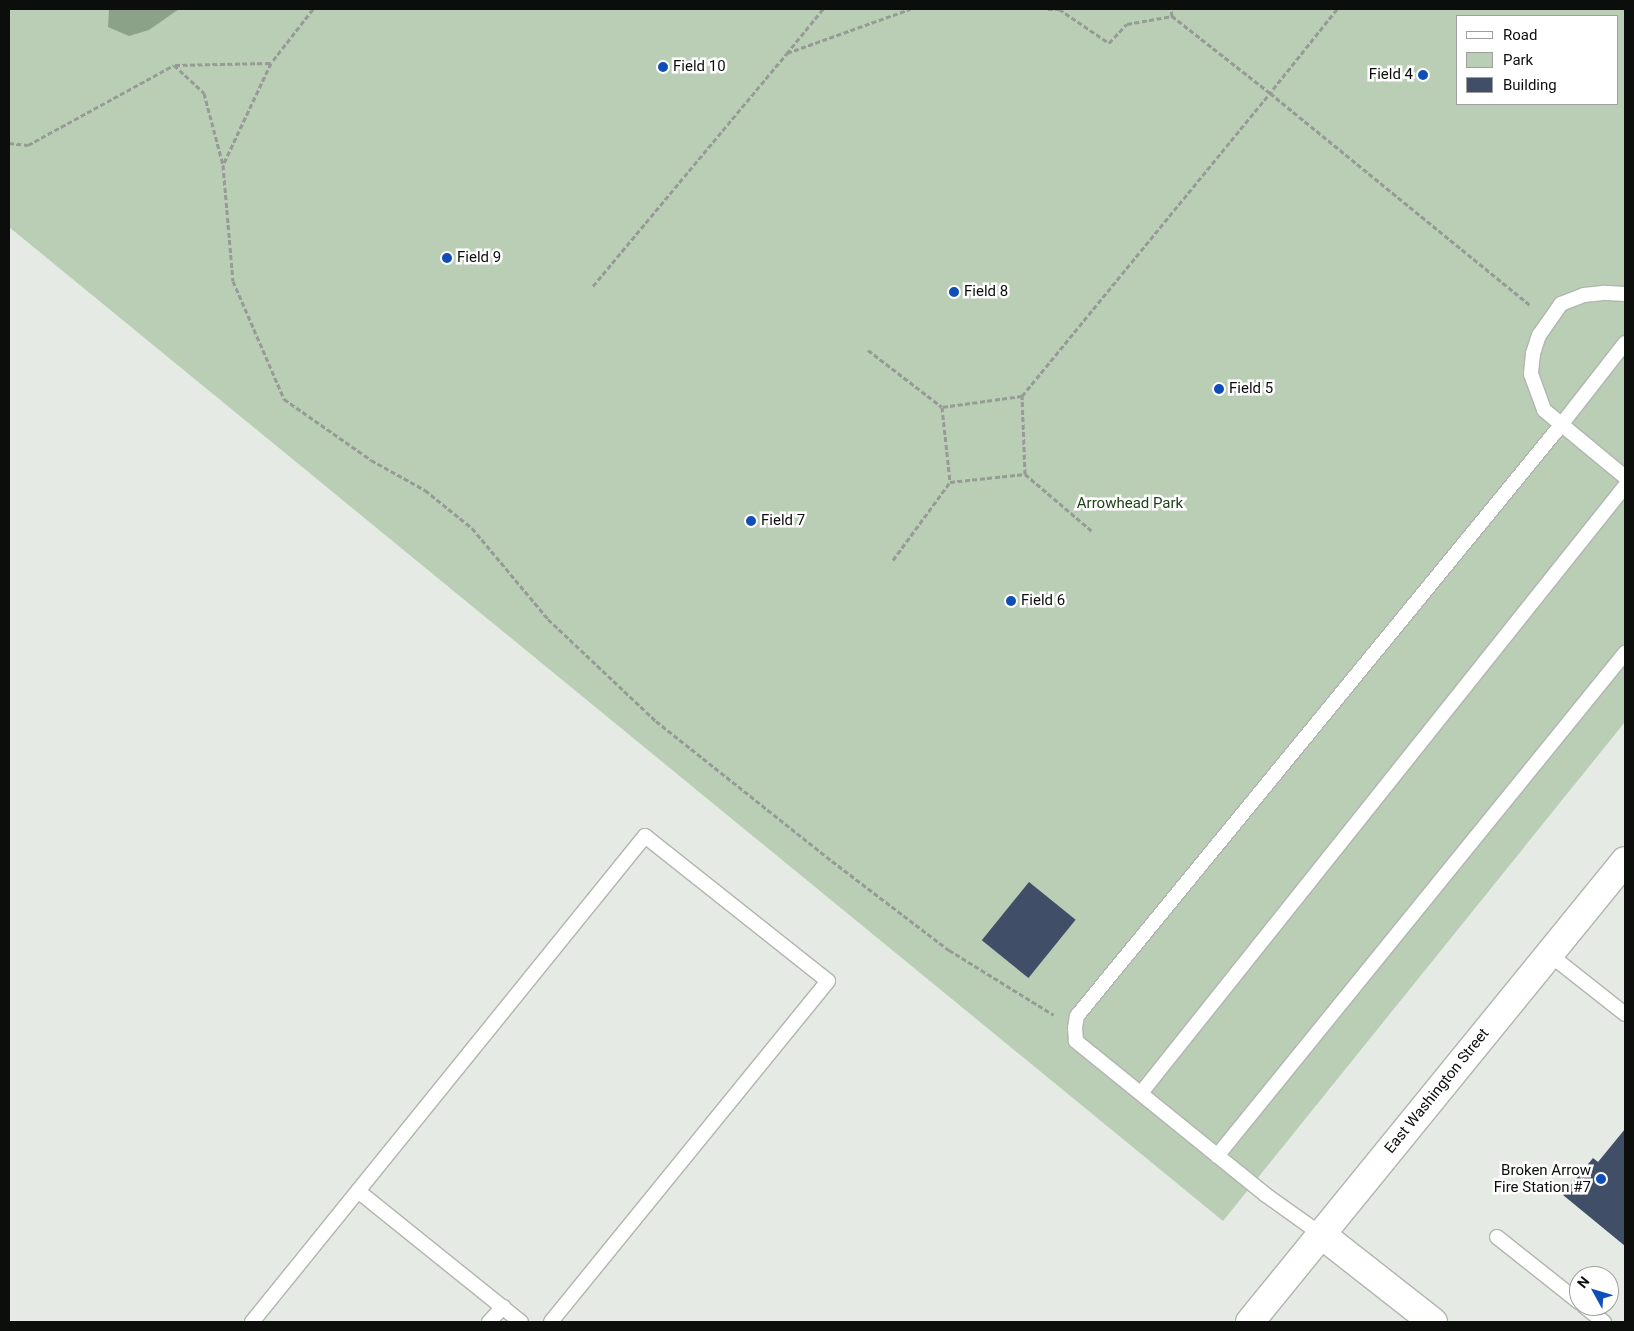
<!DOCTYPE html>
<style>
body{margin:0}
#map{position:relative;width:1634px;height:1331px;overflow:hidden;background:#e5ebe4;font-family:Roboto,sans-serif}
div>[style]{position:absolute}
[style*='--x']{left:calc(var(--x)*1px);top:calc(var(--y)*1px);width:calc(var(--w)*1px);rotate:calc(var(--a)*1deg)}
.green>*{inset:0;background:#baceb6}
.water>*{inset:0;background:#8ca288}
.building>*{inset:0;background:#404e67;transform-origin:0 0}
.path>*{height:3px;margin-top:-1.5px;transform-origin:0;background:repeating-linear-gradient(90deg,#969b95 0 5px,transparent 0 7.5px)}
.roads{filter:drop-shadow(1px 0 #b0b6ae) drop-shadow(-1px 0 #b0b6ae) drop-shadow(0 1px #b0b6ae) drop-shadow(0 -1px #b0b6ae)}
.lane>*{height:14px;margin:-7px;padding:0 7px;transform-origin:7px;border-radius:7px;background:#fff}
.secondary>*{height:28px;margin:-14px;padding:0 14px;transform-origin:14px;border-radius:14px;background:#fff}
.dots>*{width:14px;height:14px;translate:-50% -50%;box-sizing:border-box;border:2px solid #fff;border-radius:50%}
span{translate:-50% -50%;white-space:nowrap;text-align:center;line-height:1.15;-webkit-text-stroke:5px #fff;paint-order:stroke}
.poi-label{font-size:15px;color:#0c0e0c}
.left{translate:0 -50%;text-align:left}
.right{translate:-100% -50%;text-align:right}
.park-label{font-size:15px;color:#204019}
.street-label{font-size:15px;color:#0c0e0c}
.frame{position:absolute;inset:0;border:10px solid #0c0e0c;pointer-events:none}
.legend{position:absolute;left:1456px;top:15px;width:162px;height:90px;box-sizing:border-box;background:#fff;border:1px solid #9e9f9e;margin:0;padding:6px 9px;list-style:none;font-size:15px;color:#0c0e0c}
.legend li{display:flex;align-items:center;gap:10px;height:25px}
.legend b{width:25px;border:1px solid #9e9f9e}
.north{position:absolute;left:1569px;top:1266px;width:50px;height:50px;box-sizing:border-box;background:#fff;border:1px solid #9e9f9e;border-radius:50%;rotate:309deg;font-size:14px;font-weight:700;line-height:20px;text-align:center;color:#0c0e0c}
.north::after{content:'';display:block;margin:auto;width:18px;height:22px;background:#0f4db8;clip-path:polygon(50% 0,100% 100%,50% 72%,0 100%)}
</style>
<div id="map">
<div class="green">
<i style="clip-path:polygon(evenodd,9px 9px,1625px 9px,1625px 722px,1223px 1221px,9px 227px,9px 9px,1458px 16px,1618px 16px,1618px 104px,1458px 104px,1458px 16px)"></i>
</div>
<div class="water">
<i style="clip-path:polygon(109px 9px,179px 9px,149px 30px,129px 36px,108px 27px)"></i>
</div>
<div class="building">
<i style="left:1029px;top:882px;width:60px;height:75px;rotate:39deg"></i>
<i style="clip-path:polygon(1625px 1129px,1625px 1246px,1563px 1195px,1593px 1158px,1598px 1162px)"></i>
</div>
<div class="path">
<i style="--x:313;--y:9;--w:68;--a:127.9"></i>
<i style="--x:271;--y:63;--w:113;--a:115.2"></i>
<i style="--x:223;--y:165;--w:116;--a:85.1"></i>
<i style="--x:233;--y:281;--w:129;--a:66.6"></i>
<i style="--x:284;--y:399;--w:106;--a:35"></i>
<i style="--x:371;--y:460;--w:62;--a:29.1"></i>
<i style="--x:425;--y:490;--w:60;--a:39"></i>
<i style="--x:472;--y:528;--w:119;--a:50.1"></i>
<i style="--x:548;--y:619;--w:149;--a:43.4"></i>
<i style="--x:656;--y:721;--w:225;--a:38.5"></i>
<i style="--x:832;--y:861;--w:147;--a:37.3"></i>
<i style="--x:949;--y:950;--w:123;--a:31.8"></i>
<i style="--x:823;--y:9;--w:57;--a:129.3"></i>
<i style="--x:787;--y:53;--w:131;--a:-19.7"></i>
<i style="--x:1048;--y:9;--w:11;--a:0"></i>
<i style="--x:1059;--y:9;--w:60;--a:34.2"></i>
<i style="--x:1109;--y:43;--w:26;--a:-47"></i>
<i style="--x:1127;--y:24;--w:46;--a:-10.1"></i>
<i style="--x:1337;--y:9;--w:107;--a:128.6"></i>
<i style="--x:1270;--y:93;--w:335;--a:39.2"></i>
<i style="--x:175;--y:65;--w:96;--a:-1.2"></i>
<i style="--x:9;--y:143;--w:19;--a:6"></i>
<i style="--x:28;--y:145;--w:166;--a:-28.7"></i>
<i style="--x:174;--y:65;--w:41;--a:43"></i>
<i style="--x:204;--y:93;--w:74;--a:75.2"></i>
<i style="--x:593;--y:286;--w:303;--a:-50.2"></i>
<i style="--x:868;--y:350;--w:93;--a:37.6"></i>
<i style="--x:1022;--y:396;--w:81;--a:172.2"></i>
<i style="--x:942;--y:407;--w:75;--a:83.9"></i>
<i style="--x:950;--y:482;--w:75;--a:-6.1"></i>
<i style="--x:1025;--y:474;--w:78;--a:-92.2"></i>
<i style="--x:1022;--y:396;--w:392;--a:-50.7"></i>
<i style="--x:1270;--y:93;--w:125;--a:-141.8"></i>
<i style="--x:1172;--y:16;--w:7;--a:-98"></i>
<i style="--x:1025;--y:474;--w:88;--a:40.4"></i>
<i style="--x:893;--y:560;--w:97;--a:-53.8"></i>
</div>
<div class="roads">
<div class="lane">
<i style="--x:1625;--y:294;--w:22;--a:-177"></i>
<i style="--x:1603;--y:293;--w:19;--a:174"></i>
<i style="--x:1584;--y:295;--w:25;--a:159"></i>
<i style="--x:1561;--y:304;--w:38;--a:125"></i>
<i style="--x:1539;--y:335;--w:20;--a:108"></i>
<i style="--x:1533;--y:354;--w:20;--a:96"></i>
<i style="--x:1531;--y:374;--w:38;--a:70"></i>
<i style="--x:1544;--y:410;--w:105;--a:39.6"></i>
<i style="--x:1549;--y:954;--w:97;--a:38.3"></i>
<i style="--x:1141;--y:1093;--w:776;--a:-51.43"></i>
<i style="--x:1217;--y:1156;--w:648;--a:-50.95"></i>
<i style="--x:358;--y:1191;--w:209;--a:38.8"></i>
<i style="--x:1322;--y:1235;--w:69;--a:-144.5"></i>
<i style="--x:1266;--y:1195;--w:245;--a:-141"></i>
<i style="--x:1076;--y:1041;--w:13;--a:-94"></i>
<i style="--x:1075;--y:1028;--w:12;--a:-81"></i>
<i style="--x:1077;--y:1016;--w:764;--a:-50.68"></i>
<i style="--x:1561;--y:425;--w:104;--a:-52"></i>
<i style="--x:1497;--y:1237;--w:105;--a:38.4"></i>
<i style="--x:1584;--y:1306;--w:26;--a:39"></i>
<i style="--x:252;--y:1322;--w:625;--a:-51.04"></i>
<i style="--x:645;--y:836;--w:233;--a:38.4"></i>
<i style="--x:828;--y:981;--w:439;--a:129.1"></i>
<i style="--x:489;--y:1322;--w:21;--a:-47"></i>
</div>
<div class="secondary">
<i style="--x:1322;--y:1235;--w:141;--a:38.1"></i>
<i style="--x:1250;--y:1322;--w:594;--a:-50.87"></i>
</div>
</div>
<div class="dots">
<i style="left:663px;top:67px;background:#0f4db8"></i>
<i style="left:1423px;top:75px;background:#0f4db8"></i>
<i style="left:447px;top:258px;background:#0f4db8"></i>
<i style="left:954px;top:292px;background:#0f4db8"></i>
<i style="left:1219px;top:389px;background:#0f4db8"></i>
<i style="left:751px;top:521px;background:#0f4db8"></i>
<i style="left:1011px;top:601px;background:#0f4db8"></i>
<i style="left:1601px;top:1179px;background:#0f4db8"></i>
</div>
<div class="poi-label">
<span class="left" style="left:673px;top:67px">Field 10</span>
<span class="right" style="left:1413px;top:75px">Field 4</span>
<span class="left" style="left:457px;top:258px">Field 9</span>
<span class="left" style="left:964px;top:292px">Field 8</span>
<span class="left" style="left:1229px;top:389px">Field 5</span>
<span class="left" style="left:761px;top:521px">Field 7</span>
<span class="left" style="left:1021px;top:601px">Field 6</span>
<span class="right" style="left:1591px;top:1179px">Broken Arrow<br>Fire Station #7</span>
</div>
<div class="park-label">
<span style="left:1130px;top:504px">Arrowhead Park</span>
</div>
<div class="street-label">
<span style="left:1437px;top:1091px;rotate:-51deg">East Washington Street</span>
</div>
<div class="frame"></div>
<ul class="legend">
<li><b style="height:6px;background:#fff"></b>Road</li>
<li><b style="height:14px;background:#baceb6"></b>Park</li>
<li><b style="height:14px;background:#404e67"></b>Building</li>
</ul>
<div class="north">N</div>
</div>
